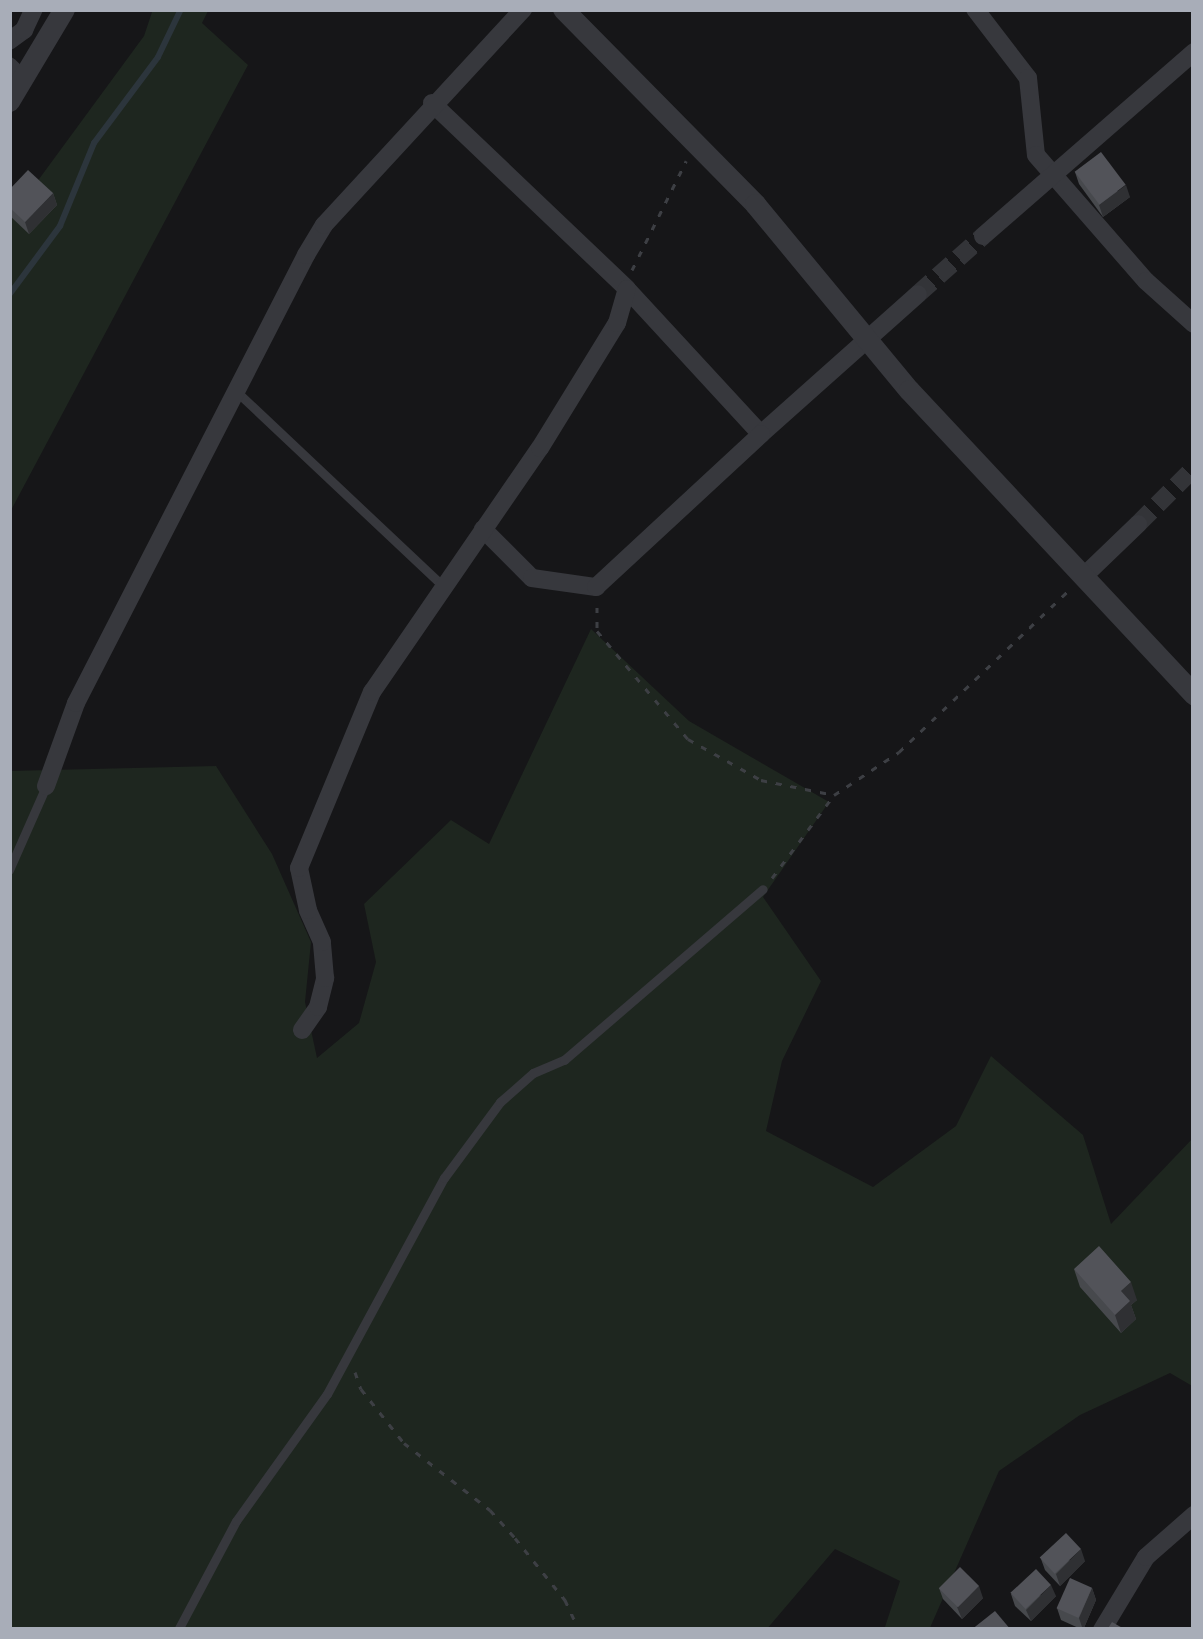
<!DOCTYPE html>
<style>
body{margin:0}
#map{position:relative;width:1203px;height:1639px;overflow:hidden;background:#161618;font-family:Lato,sans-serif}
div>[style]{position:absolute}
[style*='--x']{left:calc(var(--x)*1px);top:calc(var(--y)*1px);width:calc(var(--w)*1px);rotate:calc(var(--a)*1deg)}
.green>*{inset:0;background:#1e261f}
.stream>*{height:6px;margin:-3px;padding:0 3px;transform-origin:3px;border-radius:3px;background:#2c353c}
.minor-tunnel>*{height:18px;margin-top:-9px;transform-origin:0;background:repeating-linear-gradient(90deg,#333438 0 18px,transparent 0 27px)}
.path>*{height:3px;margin-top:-1.5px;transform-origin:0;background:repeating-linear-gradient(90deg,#3d3f44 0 6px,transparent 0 15px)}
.service>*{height:9px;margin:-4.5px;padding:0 4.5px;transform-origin:4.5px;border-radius:4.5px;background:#37383d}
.minor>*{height:18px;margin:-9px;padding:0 9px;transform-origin:9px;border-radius:9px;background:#37383d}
.tertiary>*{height:21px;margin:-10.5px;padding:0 10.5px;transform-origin:10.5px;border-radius:10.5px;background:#37383d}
.wall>*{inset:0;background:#47494d}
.shaded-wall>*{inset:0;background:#2f3033}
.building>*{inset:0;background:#525359;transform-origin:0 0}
span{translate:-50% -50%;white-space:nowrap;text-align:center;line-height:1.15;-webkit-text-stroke:10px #111113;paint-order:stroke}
.frame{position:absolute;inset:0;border:12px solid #a8adb8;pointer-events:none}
</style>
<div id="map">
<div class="green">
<i style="clip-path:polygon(153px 9px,209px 9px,202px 23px,248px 65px,9px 514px,9px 220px,144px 36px)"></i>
<i style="clip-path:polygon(591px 629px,689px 721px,829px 802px,763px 897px,821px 981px,782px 1061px,766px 1131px,873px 1187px,956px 1126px,991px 1056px,1083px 1135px,1111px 1224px,1194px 1137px,1194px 1387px,1170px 1373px,1080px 1415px,999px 1471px,929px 1630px,884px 1630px,900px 1581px,835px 1549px,766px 1630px,9px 1630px,9px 771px,216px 766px,272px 854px,311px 942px,305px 1002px,317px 1058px,359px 1023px,376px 962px,364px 904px,451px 820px,489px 844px)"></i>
</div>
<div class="stream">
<i style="--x:9;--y:295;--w:86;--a:-53.5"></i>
<i style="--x:60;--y:226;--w:90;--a:-67.7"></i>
<i style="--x:94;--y:143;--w:107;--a:-53.3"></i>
<i style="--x:158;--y:57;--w:53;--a:-64.4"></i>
</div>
<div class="minor-tunnel">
<i style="--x:918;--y:294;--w:87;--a:-41.7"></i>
<i style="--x:1138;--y:524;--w:79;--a:-45"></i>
</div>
<div class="path">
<i style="--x:632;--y:270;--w:122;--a:-63.6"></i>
<i style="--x:597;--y:607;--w:24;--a:90"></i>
<i style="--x:597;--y:631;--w:141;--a:49.9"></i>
<i style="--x:688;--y:739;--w:84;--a:29.3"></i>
<i style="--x:761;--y:780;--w:75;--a:11.6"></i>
<i style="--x:772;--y:878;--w:104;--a:-53.2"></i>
<i style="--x:834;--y:795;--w:78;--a:-33.5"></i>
<i style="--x:899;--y:752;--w:235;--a:-43.6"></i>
<i style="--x:355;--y:1372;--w:18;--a:71"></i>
<i style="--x:361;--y:1389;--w:69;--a:51.5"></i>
<i style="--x:404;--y:1443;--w:109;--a:37.9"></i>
<i style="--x:490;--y:1510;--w:38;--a:48"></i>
<i style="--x:515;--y:1538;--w:80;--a:51.1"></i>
<i style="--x:565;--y:1600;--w:33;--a:65"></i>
</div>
<div class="service">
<i style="--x:237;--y:392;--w:283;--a:43.3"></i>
<i style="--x:9;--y:870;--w:92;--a:-66.2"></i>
<i style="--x:178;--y:1630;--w:123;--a:-62"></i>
<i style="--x:236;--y:1521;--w:156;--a:-54.4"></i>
<i style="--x:327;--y:1394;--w:246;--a:-61.6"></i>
<i style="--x:444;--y:1178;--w:94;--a:-53.6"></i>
<i style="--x:500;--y:1102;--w:44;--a:-41.3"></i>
<i style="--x:533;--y:1073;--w:34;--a:-23"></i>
<i style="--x:564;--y:1060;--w:262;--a:-40.7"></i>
</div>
<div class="minor">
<i style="--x:975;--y:9;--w:87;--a:52.5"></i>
<i style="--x:1028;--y:78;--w:77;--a:84.1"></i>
<i style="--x:1036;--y:155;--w:167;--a:48.9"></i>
<i style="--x:1146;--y:281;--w:64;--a:41.9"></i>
<i style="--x:9;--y:41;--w:19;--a:-36"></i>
<i style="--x:24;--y:30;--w:23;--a:-65"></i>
<i style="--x:9;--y:66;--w:18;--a:45"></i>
<i style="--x:432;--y:103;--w:269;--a:43.6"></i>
<i style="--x:627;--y:289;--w:197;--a:47.3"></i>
<i style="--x:761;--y:434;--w:210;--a:-41.7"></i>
<i style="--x:983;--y:236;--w:280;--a:-41.1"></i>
<i style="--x:483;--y:529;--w:69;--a:45"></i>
<i style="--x:532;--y:578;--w:65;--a:8"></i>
<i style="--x:596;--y:587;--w:225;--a:-42.8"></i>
<i style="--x:1084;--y:576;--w:75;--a:-43.9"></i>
<i style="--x:46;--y:786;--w:88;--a:-70.1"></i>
<i style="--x:76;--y:703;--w:504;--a:-62.82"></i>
<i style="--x:306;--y:255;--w:35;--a:-59"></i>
<i style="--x:324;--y:225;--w:294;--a:-47.3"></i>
<i style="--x:302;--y:1030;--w:28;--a:-55"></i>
<i style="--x:318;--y:1007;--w:30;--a:-76"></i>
<i style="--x:325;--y:978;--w:36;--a:-95"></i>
<i style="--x:322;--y:942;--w:35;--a:-114"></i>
<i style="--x:308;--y:910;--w:43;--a:-102.1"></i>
<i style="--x:299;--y:868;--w:191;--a:-67.5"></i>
<i style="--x:372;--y:692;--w:296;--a:-55.5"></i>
<i style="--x:540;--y:448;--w:147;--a:-58.4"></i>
<i style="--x:617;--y:323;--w:35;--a:-74"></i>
<i style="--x:1102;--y:1630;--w:85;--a:-58.9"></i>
<i style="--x:1146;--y:1557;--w:64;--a:-41.2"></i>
</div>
<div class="tertiary">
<i style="--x:563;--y:9;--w:274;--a:45.4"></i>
<i style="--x:755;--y:204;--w:241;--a:50.4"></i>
<i style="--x:909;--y:390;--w:417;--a:46.9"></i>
<i style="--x:9;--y:101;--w:107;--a:-59.1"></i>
</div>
<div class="wall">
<i style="clip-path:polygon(1075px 172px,1130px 197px,1103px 217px,1079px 184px)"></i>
<i style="clip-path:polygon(9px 190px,53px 193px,57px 205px,29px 234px,9px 215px)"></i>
<i style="clip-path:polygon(1074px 1269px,1137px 1300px,1131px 1305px,1136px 1319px,1121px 1333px,1080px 1287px)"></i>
<i style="clip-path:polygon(1041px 1559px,1085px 1561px,1060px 1586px,1045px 1570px)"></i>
<i style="clip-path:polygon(939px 1588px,983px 1598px,962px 1619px,943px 1599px)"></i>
<i style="clip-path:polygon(1092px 1588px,1096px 1600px,1083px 1630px,1061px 1620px,1057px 1608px)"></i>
<i style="clip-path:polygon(1011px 1594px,1056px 1596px,1031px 1621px,1015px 1606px)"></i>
</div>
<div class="shaded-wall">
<i style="clip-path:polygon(1126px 185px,1130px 197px,1103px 217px,1099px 205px)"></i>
<i style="clip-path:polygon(53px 193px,57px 205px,29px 234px,25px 222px)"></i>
<i style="clip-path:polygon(1131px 1282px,1137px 1300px,1131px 1305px,1136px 1319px,1121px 1333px,1115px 1315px,1121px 1291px)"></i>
<i style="clip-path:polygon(1081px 1549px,1085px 1561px,1060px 1586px,1056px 1574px)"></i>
<i style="clip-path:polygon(1051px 1585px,1056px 1596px,1031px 1621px,1026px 1610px)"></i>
<i style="clip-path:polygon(979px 1586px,983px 1598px,962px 1619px,957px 1607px)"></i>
<i style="clip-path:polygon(1092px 1588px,1096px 1600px,1083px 1630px,1079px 1618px)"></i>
</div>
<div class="building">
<i style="left:1101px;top:152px;width:41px;height:33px;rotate:53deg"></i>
<i style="clip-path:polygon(28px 170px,53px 193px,25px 222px,9px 207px,9px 190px)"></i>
<i style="clip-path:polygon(1099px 1246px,1131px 1282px,1121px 1291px,1130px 1301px,1115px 1315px,1074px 1269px)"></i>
<i style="left:1066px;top:1533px;width:22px;height:36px;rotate:47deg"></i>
<i style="left:960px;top:1567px;width:27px;height:30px;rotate:45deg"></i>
<i style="left:1036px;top:1569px;width:22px;height:35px;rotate:47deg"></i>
<i style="left:1070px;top:1578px;width:24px;height:33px;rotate:24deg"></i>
<i style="clip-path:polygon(995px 1611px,1011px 1630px,971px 1630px)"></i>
<i style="clip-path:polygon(1112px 1622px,1126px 1630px,1107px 1630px)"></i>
</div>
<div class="frame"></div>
</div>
